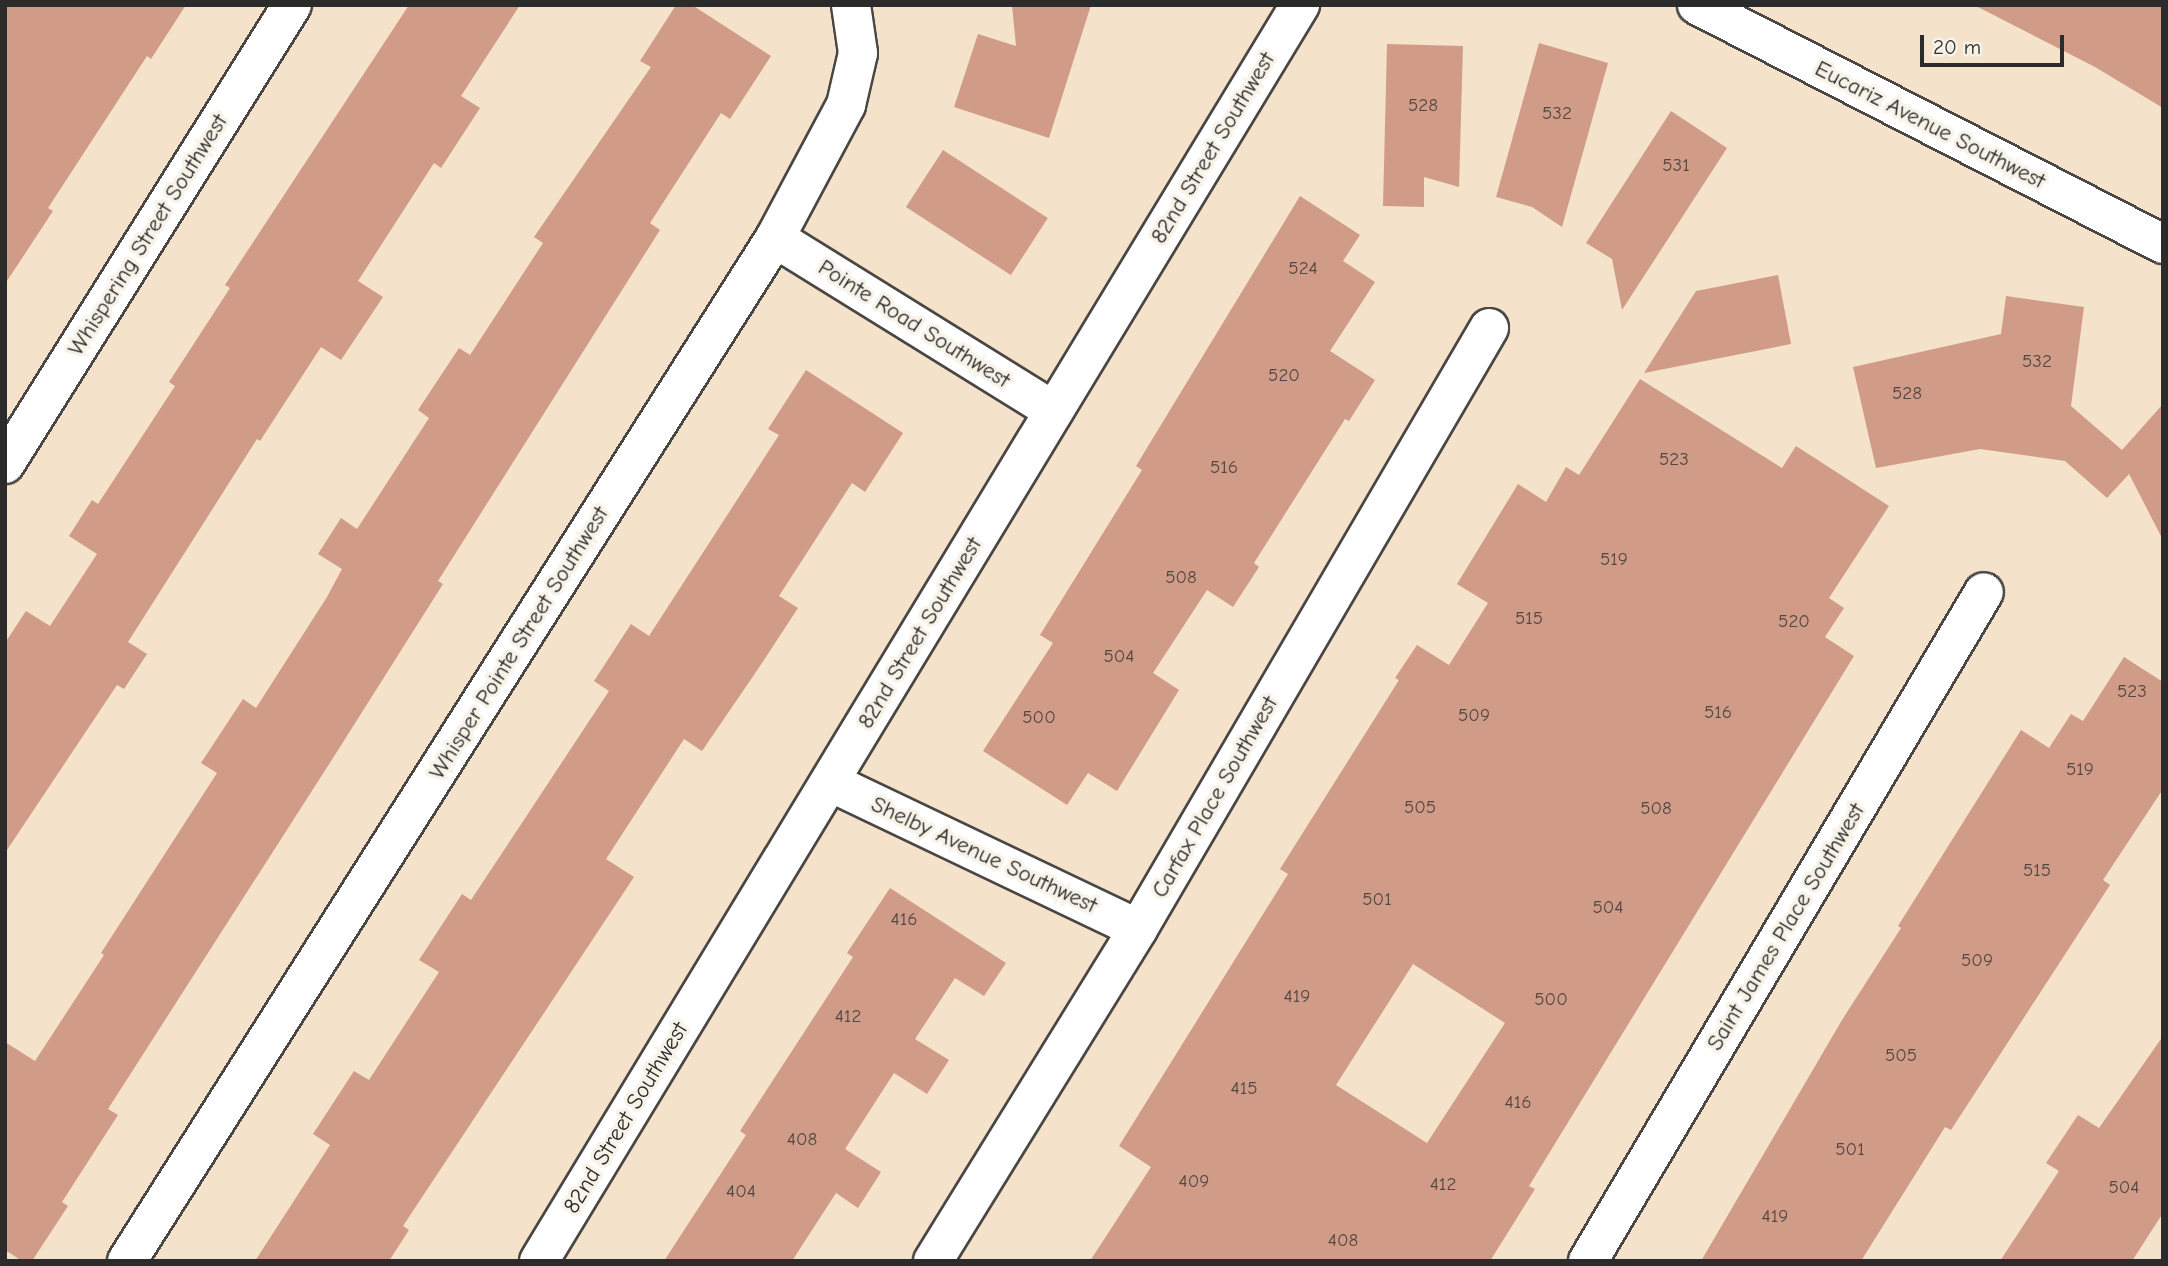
<!DOCTYPE html>
<style>
body{margin:0}
#map{position:relative;width:2168px;height:1266px;overflow:hidden;background:#f4e2ca;font-family:"Comic Neue",sans-serif}
div>[style]{position:absolute}
[style*='--x']{left:calc(var(--x)*1px);top:calc(var(--y)*1px);width:calc(var(--w)*1px);rotate:calc(var(--a)*1deg)}
.building>*{inset:0;background:#d09c88;transform-origin:0 0}
.roads{filter:drop-shadow(2px 0 #494643) drop-shadow(-2px 0 #494643) drop-shadow(0 2px #494643) drop-shadow(0 -2px #494643)}
.minor>*{height:38px;margin:-19px;padding:0 19px;transform-origin:19px;border-radius:19px;background:#fff}
.tertiary>*{height:38px;margin:-19px;padding:0 19px;transform-origin:19px;border-radius:19px;background:#fff}
span{translate:-50% -50%;white-space:nowrap;text-align:center;line-height:1.15;-webkit-text-stroke:7px #f7f3e8;paint-order:stroke}
.number-label{font-size:19px;color:#544742}
.number-label span{-webkit-text-stroke-width:0}
.street-label{font-size:23px;color:#2b2b2b}
.frame{position:absolute;inset:0;border:7px solid #2b2b2b;pointer-events:none}
.scale{position:absolute;left:1920px;top:35px;width:144px;height:32px;box-sizing:border-box;border:4px solid #2b2b2b;border-top:0;padding-left:9px;font-size:21px;line-height:24px;white-space:nowrap;color:#2b2b2b;-webkit-text-stroke:5px #f7f3e8;paint-order:stroke}
</style>
<div id="map">
<div class="building">
<i style="clip-path:polygon(5px 5px,186px 5px,151px 59px,147px 56px,48px 208px,53px 211px,5px 284px)"></i>
<i style="clip-path:polygon(409px 5px,520px 5px,461px 96px,480px 108px,441px 168px,434px 163px,358px 281px,383px 297px,341px 360px,321px 347px,260px 441px,257px 439px,128px 642px,147px 654px,124px 689px,117px 685px,5px 853px,5px 643px,26px 611px,50px 626px,97px 554px,69px 536px,92px 500px,98px 504px,175px 386px,169px 382px,230px 288px,225px 285px)"></i>
<i style="clip-path:polygon(676px 5px,692px 5px,771px 56px,730px 119px,721px 113px,650px 223px,660px 230px,438px 581px,443px 584px,333px 758px,108px 1109px,118px 1115px,62px 1202px,68px 1206px,32px 1261px,22px 1261px,5px 1250px,5px 1042px,35px 1061px,104px 955px,101px 953px,217px 773px,201px 763px,243px 699px,256px 708px,327px 597px,342px 569px,318px 554px,341px 518px,357px 529px,429px 418px,418px 410px,459px 348px,470px 355px,543px 243px,534px 237px,651px 67px,640px 61px)"></i>
<i style="clip-path:polygon(1012px 5px,1091px 5px,1049px 138px,954px 107px,978px 34px,1016px 46px)"></i>
<i style="clip-path:polygon(1974px 5px,2163px 5px,2163px 108px,2095px 67px)"></i>
<i style="clip-path:polygon(1539px 43px,1608px 63px,1562px 227px,1532px 207px,1496px 197px)"></i>
<i style="clip-path:polygon(1387px 44px,1463px 46px,1459px 187px,1424px 177px,1424px 207px,1383px 206px)"></i>
<i style="clip-path:polygon(1671px 111px,1727px 148px,1622px 310px,1612px 259px,1586px 243px)"></i>
<i style="left:943px;top:150px;width:125px;height:68px;rotate:33deg"></i>
<i style="clip-path:polygon(1300px 196px,1360px 235px,1343px 261px,1375px 282px,1330px 351px,1375px 380px,1349px 421px,1345px 419px,1254px 563px,1259px 567px,1233px 607px,1207px 590px,1153px 673px,1179px 690px,1117px 791px,1088px 773px,1067px 805px,983px 751px,1053px 643px,1040px 635px,1142px 470px,1136px 466px)"></i>
<i style="clip-path:polygon(1778px 275px,1791px 344px,1644px 373px,1696px 291px)"></i>
<i style="clip-path:polygon(2006px 296px,2084px 307px,2071px 406px,2122px 450px,2163px 404px,2163px 540px,2129px 474px,2107px 498px,2065px 461px,1980px 449px,1876px 468px,1853px 367px,2001px 334px)"></i>
<i style="clip-path:polygon(806px 370px,903px 433px,865px 492px,852px 483px,779px 596px,798px 608px,758px 669px,702px 751px,684px 739px,606px 859px,634px 877px,403px 1226px,409px 1230px,389px 1261px,255px 1261px,330px 1145px,313px 1134px,354px 1071px,369px 1080px,439px 972px,419px 960px,462px 894px,471px 900px,609px 691px,594px 681px,631px 624px,649px 636px,779px 435px,768px 429px)"></i>
<i style="clip-path:polygon(evenodd,1640px 379px,1782px 468px,1796px 446px,1889px 506px,1829px 598px,1844px 608px,1825px 637px,1854px 656px,1529px 1186px,1535px 1189px,1490px 1261px,1090px 1261px,1151px 1167px,1119px 1146px,1288px 874px,1280px 869px,1399px 680px,1395px 678px,1417px 645px,1449px 665px,1488px 603px,1457px 584px,1518px 484px,1546px 502px,1566px 467px,1579px 475px,1640px 379px,1413px 964px,1505px 1023px,1427px 1143px,1336px 1085px,1413px 964px)"></i>
<i style="clip-path:polygon(2124px 657px,2163px 682px,2163px 789px,2103px 880px,2110px 885px,1951px 1130px,1945px 1127px,1861px 1261px,1701px 1261px,1842px 1020px,1901px 928px,1898px 926px,2021px 730px,2049px 748px,2071px 714px,2083px 721px)"></i>
<i style="clip-path:polygon(890px 888px,1006px 963px,984px 996px,955px 978px,915px 1039px,949px 1060px,927px 1094px,894px 1073px,845px 1149px,881px 1172px,858px 1208px,836px 1193px,792px 1261px,664px 1261px,746px 1135px,740px 1131px,853px 957px,847px 953px)"></i>
<i style="clip-path:polygon(2163px 1036px,2163px 1213px,2132px 1261px,2000px 1261px,2059px 1171px,2046px 1163px,2078px 1115px,2099px 1128px)"></i>
</div>
<div class="roads">
<div class="minor">
<i style="--x:775;--y:238;--w:328;--a:31.8"></i>
<i style="--x:5;--y:464;--w:541;--a:-57.98"></i>
<i style="--x:830;--y:782;--w:341;--a:25.5"></i>
<i style="--x:127;--y:1261;--w:1211;--a:-57.65"></i>
<i style="--x:775;--y:238;--w:151;--a:-61.9"></i>
<i style="--x:846;--y:105;--w:53;--a:-77"></i>
<i style="--x:858;--y:53;--w:49;--a:-98.3"></i>
<i style="--x:933;--y:1261;--w:390;--a:-58.3"></i>
<i style="--x:1138;--y:929;--w:696;--a:-59.71"></i>
<i style="--x:1588;--y:1261;--w:777;--a:-59.38"></i>
</div>
<div class="tertiary">
<i style="--x:1697;--y:5;--w:524;--a:27.15"></i>
<i style="--x:539;--y:1261;--w:1469;--a:-58.79"></i>
</div>
</div>
<div class="number-label">
<span style="left:1423px;top:106px">528</span>
<span style="left:1557px;top:114px">532</span>
<span style="left:1676px;top:166px">531</span>
<span style="left:1303px;top:269px">524</span>
<span style="left:2037px;top:362px">532</span>
<span style="left:1284px;top:376px">520</span>
<span style="left:1907px;top:394px">528</span>
<span style="left:1674px;top:460px">523</span>
<span style="left:1224px;top:468px">516</span>
<span style="left:1614px;top:560px">519</span>
<span style="left:1181px;top:578px">508</span>
<span style="left:1529px;top:619px">515</span>
<span style="left:1794px;top:622px">520</span>
<span style="left:1119px;top:657px">504</span>
<span style="left:2132px;top:692px">523</span>
<span style="left:1718px;top:713px">516</span>
<span style="left:1474px;top:716px">509</span>
<span style="left:1039px;top:718px">500</span>
<span style="left:2080px;top:770px">519</span>
<span style="left:1420px;top:808px">505</span>
<span style="left:1656px;top:809px">508</span>
<span style="left:2037px;top:871px">515</span>
<span style="left:1377px;top:900px">501</span>
<span style="left:1608px;top:908px">504</span>
<span style="left:904px;top:920px">416</span>
<span style="left:1977px;top:961px">509</span>
<span style="left:1297px;top:997px">419</span>
<span style="left:1551px;top:1000px">500</span>
<span style="left:848px;top:1017px">412</span>
<span style="left:1901px;top:1056px">505</span>
<span style="left:1244px;top:1089px">415</span>
<span style="left:1518px;top:1103px">416</span>
<span style="left:802px;top:1140px">408</span>
<span style="left:1850px;top:1150px">501</span>
<span style="left:1194px;top:1182px">409</span>
<span style="left:1443px;top:1185px">412</span>
<span style="left:2124px;top:1188px">504</span>
<span style="left:741px;top:1192px">404</span>
<span style="left:1775px;top:1217px">419</span>
<span style="left:1343px;top:1241px">408</span>
</div>
<div class="street-label">
<span style="left:1930px;top:125px;rotate:27deg">Eucariz Avenue Southwest</span>
<span style="left:1213px;top:148px;rotate:-59deg">82nd Street Southwest</span>
<span style="left:148px;top:235px;rotate:-58deg">Whispering Street Southwest</span>
<span style="left:914px;top:324px;rotate:32deg">Pointe Road Southwest</span>
<span style="left:920px;top:633px;rotate:-59deg">82nd Street Southwest</span>
<span style="left:519px;top:643px;rotate:-58deg">Whisper Pointe Street Southwest</span>
<span style="left:1215px;top:797px;rotate:-60deg">Carfax Place Southwest</span>
<span style="left:984px;top:855px;rotate:25deg">Shelby Avenue Southwest</span>
<span style="left:1786px;top:927px;rotate:-59deg">Saint James Place Southwest</span>
<span style="left:626px;top:1118px;rotate:-59deg">82nd Street Southwest</span>
</div>
<div class="frame"></div>
<div class="scale">20 m</div>
</div>
